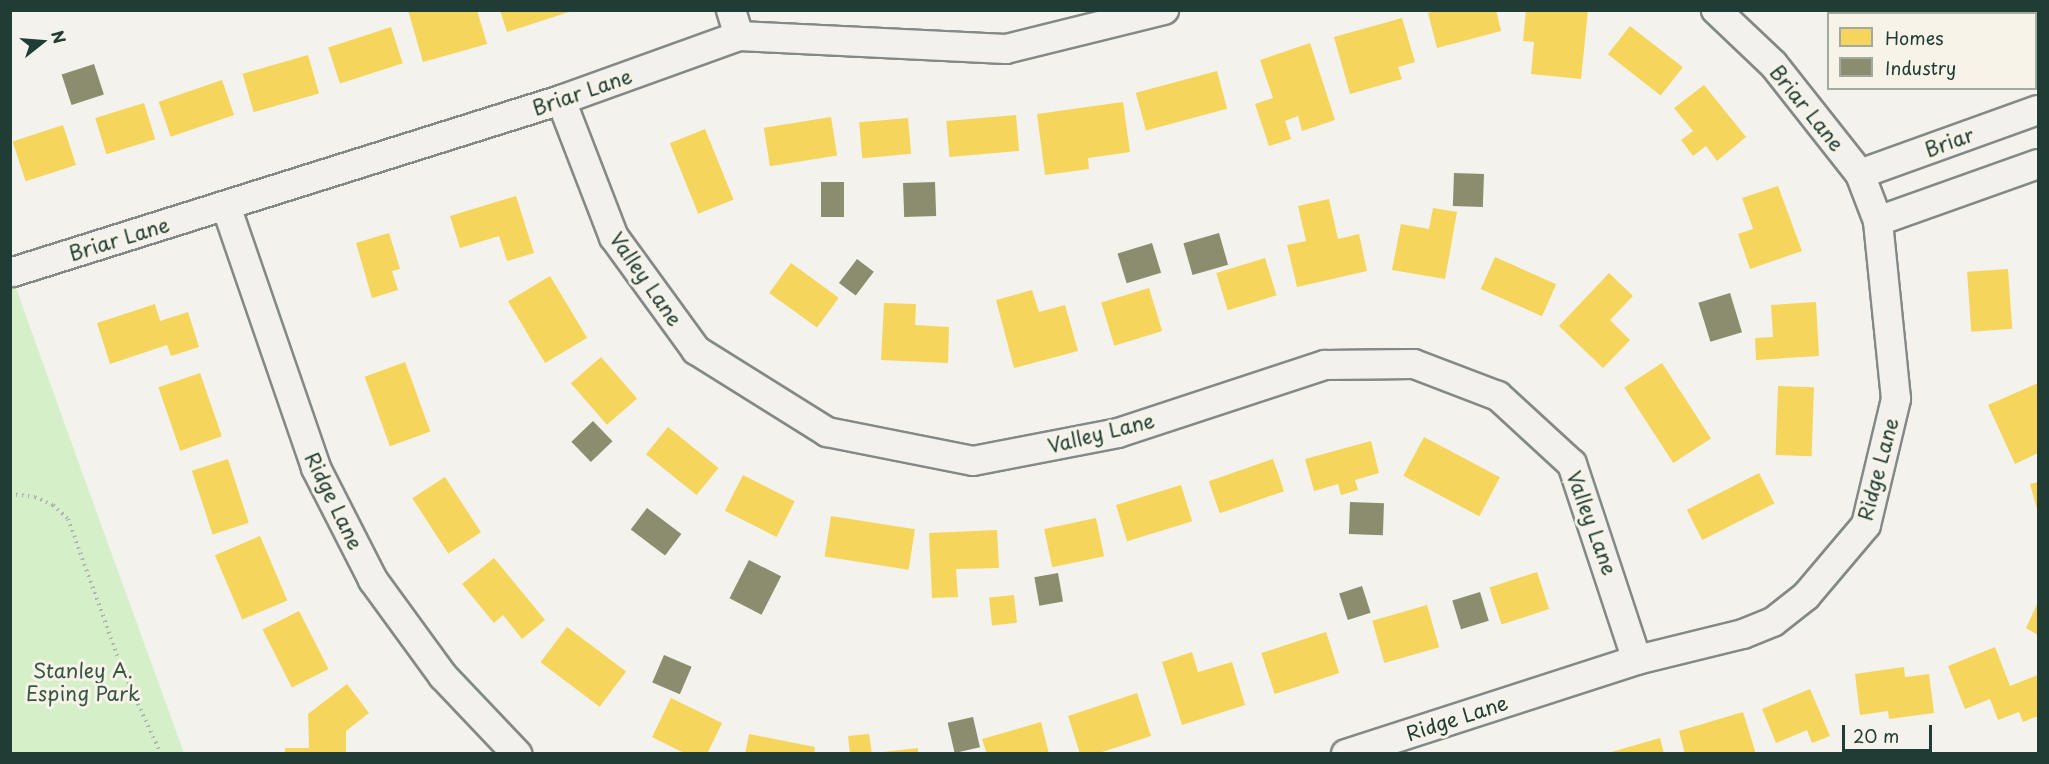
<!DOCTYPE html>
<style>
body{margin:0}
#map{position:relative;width:2049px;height:764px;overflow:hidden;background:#f4f2ec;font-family:"Playpen Sans",sans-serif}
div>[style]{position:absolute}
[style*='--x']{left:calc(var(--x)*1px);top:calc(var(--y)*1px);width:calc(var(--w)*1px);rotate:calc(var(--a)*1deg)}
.green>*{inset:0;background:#d5efc9}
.homes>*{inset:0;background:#f6d55c;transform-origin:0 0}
.industry>*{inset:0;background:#8c8c6e;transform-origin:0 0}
.path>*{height:4px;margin-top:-2px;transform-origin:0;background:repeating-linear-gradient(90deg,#b0b2ae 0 1.5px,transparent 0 6px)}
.roads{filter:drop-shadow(2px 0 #848985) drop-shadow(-2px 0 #848985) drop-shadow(0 2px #848985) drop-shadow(0 -2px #848985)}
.minor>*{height:28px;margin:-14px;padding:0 14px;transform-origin:14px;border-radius:14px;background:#f2f1ed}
span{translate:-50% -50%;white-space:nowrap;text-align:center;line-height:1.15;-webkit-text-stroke:6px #f7f3e8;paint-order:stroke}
.street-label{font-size:20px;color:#1f3d34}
.park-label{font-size:20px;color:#365746}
.frame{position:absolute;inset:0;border:12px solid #1f3d34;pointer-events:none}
.legend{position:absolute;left:1827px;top:12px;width:210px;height:78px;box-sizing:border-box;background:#f7f3e8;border:2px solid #a1aaa0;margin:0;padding:8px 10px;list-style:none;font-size:18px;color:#1f3d34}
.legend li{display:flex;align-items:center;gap:12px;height:30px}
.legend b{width:30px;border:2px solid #a1aaa0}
.north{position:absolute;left:12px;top:12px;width:60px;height:60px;-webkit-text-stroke:4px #f7f3e8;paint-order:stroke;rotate:73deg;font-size:16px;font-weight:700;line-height:24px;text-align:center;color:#1f3d34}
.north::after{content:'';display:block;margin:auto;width:21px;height:27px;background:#1f3d34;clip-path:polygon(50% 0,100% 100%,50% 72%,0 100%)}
.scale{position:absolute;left:1842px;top:725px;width:90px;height:27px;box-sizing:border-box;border:3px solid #1f3d34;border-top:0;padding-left:8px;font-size:18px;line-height:21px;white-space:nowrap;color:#1f3d34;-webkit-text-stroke:4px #f7f3e8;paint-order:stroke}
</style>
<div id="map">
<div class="green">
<i style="clip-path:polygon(10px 271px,78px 461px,184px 753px,11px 753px)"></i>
</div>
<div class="homes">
<i style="clip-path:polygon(408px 10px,477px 10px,487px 44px,423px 62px)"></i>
<i style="clip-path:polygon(500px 10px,572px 10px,572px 11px,507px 32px)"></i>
<i style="clip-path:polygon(1438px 10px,1496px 10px,1501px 31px,1437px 48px,1428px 13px)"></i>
<i style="clip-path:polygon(1526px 10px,1588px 10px,1581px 79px,1531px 74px,1534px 42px,1523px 41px)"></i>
<i style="left:1861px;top:10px;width:45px;height:6px"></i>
<i style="clip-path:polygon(1402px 18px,1415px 62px,1398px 67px,1402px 79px,1350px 94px,1334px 37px)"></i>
<i style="left:1630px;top:26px;width:67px;height:36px;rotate:38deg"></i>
<i style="left:391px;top:27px;width:38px;height:66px;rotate:72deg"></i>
<i style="clip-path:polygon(1310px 43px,1335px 120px,1302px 131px,1298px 116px,1285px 121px,1291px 139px,1269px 146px,1255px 104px,1273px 98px,1260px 60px)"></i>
<i style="left:308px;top:55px;width:40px;height:68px;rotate:74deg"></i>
<i style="left:1217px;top:71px;width:39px;height:84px;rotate:75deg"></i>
<i style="left:222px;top:80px;width:37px;height:67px;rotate:71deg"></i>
<i style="clip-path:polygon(1704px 85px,1746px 137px,1717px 161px,1706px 146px,1693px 156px,1681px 140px,1693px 131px,1674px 108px)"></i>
<i style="clip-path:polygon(1123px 102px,1130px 152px,1088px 158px,1089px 169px,1045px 175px,1037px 114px)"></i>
<i style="left:144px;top:103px;width:38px;height:51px;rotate:73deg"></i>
<i style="left:1016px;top:115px;width:36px;height:70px;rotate:85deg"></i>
<i style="left:831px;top:117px;width:39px;height:68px;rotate:81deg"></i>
<i style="left:908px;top:118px;width:36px;height:49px;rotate:85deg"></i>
<i style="left:63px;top:125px;width:42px;height:53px;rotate:72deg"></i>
<i style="left:705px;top:129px;width:76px;height:38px;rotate:68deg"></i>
<i style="clip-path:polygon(1778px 186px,1802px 251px,1750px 269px,1738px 234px,1753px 229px,1742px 198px)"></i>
<i style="clip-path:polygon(516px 196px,534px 253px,507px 261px,499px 236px,460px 248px,450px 216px)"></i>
<i style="clip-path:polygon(1329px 199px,1338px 239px,1359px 234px,1367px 271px,1297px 287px,1287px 245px,1306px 241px,1298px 206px)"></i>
<i style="clip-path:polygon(1433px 208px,1457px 212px,1445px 279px,1392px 270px,1401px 224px,1429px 229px)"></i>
<i style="clip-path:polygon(389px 233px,400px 269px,392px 271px,398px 290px,372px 298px,356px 243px)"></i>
<i style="left:1495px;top:257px;width:67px;height:35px;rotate:24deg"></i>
<i style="left:1265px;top:258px;width:39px;height:51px;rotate:73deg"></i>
<i style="left:791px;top:263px;width:59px;height:37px;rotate:36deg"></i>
<i style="left:2008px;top:269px;width:60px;height:41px;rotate:86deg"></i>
<i style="clip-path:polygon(1609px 273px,1633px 296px,1610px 320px,1630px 340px,1603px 368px,1559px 326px)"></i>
<i style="left:550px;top:276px;width:72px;height:49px;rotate:59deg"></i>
<i style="left:1149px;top:288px;width:45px;height:50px;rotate:73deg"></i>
<i style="clip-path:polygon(1032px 290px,1039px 312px,1065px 305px,1078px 351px,1014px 368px,996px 300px)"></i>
<i style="clip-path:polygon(1816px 302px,1819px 356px,1756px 360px,1755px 338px,1773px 337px,1771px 305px)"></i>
<i style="clip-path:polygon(884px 303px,916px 304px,915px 325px,949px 327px,948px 363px,881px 360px)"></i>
<i style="clip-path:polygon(155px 304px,160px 321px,188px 312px,199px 347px,171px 356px,167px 345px,110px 364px,97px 323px)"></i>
<i style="left:601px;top:357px;width:55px;height:40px;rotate:49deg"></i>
<i style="left:405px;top:362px;width:74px;height:43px;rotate:70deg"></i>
<i style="left:1662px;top:363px;width:90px;height:45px;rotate:57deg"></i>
<i style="left:200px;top:373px;width:67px;height:44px;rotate:71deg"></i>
<i style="clip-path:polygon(2038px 383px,2038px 453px,2015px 464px,1988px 405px)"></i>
<i style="left:1778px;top:386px;width:36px;height:69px;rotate:2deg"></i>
<i style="left:668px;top:427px;width:65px;height:35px;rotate:39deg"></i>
<i style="left:1424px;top:437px;width:86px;height:44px;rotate:28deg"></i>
<i style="clip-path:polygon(1371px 441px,1379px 473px,1355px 480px,1358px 490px,1341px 495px,1338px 484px,1314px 491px,1305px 459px)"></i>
<i style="left:228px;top:459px;width:67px;height:38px;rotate:72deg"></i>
<i style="left:1273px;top:459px;width:34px;height:68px;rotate:71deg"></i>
<i style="left:1759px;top:473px;width:34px;height:81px;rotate:63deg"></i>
<i style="left:743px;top:475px;width:58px;height:40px;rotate:27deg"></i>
<i style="left:445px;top:477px;width:66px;height:39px;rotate:57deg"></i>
<i style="clip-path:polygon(2038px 482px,2038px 513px,2030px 484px)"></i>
<i style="left:1181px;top:485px;width:38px;height:68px;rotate:73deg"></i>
<i style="left:831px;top:516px;width:85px;height:41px;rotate:9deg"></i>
<i style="left:1096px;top:518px;width:39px;height:53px;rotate:78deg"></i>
<i style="clip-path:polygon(997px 530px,999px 568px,956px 569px,958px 597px,932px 598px,929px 533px)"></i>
<i style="left:260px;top:536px;width:70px;height:49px;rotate:67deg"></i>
<i style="clip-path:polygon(494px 558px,545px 620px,522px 639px,503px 615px,494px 623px,462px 584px)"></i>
<i style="left:1537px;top:572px;width:39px;height:50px;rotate:72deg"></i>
<i style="left:1014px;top:595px;width:28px;height:25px;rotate:84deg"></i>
<i style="clip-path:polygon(2038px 602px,2038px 635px,2026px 628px)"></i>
<i style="left:1427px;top:605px;width:44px;height:57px;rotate:74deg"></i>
<i style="left:299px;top:611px;width:65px;height:41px;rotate:63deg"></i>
<i style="left:567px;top:627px;width:74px;height:44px;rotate:37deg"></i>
<i style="left:1326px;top:632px;width:43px;height:68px;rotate:72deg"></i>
<i style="clip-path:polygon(1995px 647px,2010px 686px,2038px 675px,2038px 716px,2023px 722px,2019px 712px,1998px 720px,1990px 699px,1965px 709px,1948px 666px)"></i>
<i style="clip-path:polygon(1192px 652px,1198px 672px,1232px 662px,1245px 705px,1182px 725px,1162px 662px)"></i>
<i style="clip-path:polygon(1904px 667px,1905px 677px,1929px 674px,1934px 713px,1889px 719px,1888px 711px,1860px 715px,1855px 674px)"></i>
<i style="clip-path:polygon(347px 684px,369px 713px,346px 731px,346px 754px,285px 754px,285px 748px,309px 748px,308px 714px)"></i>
<i style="clip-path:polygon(1810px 689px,1830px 736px,1812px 743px,1807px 730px,1776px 743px,1762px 709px)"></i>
<i style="clip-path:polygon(1137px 693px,1151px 736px,1096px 754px,1080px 754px,1068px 716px)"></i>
<i style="clip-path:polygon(671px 698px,722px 723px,707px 754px,686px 754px,652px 737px)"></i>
<i style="clip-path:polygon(1743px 712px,1756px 754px,1685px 754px,1679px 731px)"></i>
<i style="clip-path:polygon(1041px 722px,1049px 754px,987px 754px,982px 739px)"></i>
<i style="clip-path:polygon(749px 734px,815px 747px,814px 754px,745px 754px)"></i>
<i style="clip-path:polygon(869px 734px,872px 754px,850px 754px,848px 736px)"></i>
<i style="clip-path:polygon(1660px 738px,1664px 754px,1608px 754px,1608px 753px)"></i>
<i style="clip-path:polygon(918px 748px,918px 754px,883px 754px,883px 752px)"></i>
</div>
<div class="industry">
<i style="left:94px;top:64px;width:32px;height:34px;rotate:72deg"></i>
<i style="left:1454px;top:173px;width:30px;height:33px;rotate:2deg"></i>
<i style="left:821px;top:182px;width:23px;height:35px"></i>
<i style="left:935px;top:182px;width:34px;height:32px;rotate:88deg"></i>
<i style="left:1219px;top:233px;width:33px;height:37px;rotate:74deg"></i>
<i style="left:1152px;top:243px;width:31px;height:36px;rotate:73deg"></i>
<i style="left:857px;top:259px;width:21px;height:30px;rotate:37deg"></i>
<i style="left:1730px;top:293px;width:41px;height:33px;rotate:73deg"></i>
<i style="left:593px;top:421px;width:28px;height:30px;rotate:46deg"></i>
<i style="left:1350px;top:502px;width:34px;height:32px;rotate:2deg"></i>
<i style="left:647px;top:508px;width:43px;height:27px;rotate:37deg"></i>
<i style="left:749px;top:560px;width:36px;height:43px;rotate:27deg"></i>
<i style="left:1058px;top:573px;width:29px;height:24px;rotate:80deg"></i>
<i style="left:1362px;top:586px;width:28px;height:24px;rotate:72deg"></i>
<i style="left:1480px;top:592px;width:30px;height:29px;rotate:73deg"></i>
<i style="left:664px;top:655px;width:30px;height:30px;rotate:23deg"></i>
<i style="left:973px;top:717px;width:31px;height:26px;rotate:77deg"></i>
</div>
<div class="path">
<i style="--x:10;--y:494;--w:25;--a:7"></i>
<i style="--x:35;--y:497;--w:20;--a:24"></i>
<i style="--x:53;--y:505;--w:21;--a:43"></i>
<i style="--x:68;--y:519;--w:162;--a:70.1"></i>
<i style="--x:123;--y:671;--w:91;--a:65.4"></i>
</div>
<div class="roads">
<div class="minor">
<i style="--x:731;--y:10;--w:27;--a:73"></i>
<i style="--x:561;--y:100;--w:147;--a:68.9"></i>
<i style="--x:614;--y:237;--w:140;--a:54"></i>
<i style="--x:696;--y:350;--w:155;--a:32"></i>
<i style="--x:827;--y:432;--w:149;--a:11.2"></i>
<i style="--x:973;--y:461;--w:148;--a:-10.9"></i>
<i style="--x:1118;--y:433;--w:218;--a:-18.2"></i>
<i style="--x:1325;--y:365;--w:89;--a:-0.6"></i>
<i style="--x:1414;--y:364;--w:90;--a:20.9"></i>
<i style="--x:1498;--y:396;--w:100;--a:42.6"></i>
<i style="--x:1572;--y:464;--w:206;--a:71.7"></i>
<i style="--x:1860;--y:174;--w:189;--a:-19.8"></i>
<i style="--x:226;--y:206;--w:277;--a:71"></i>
<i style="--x:316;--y:468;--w:126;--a:63"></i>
<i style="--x:373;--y:580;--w:119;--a:53.9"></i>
<i style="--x:443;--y:676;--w:108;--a:46.5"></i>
<i style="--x:1878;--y:221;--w:170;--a:-19.6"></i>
<i style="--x:13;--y:272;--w:574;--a:-17.43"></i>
<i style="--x:561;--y:100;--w:189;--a:-19.8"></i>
<i style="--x:739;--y:36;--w:267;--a:2.8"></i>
<i style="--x:1006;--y:49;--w:163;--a:-13.9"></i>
<i style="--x:1346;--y:754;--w:306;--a:-17.9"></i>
<i style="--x:1637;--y:660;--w:109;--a:-13.8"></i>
<i style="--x:1743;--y:634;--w:32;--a:-22"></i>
<i style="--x:1773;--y:622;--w:42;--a:-38.2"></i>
<i style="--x:1806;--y:596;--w:93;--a:-49.8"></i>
<i style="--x:1866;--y:525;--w:130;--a:-76.6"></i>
<i style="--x:1896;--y:399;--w:179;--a:-95.8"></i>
<i style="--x:1878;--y:221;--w:50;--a:-111"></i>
<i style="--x:1860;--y:174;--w:140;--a:-128.3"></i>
<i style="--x:1773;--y:64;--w:79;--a:-136.5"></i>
</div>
</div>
<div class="street-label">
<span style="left:582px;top:92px;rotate:-19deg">Briar Lane</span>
<span style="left:1807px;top:108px;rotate:51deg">Briar Lane</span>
<span style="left:1949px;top:142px;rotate:-20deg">Briar</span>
<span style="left:119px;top:239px;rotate:-17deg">Briar Lane</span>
<span style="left:646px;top:279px;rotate:55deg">Valley Lane</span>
<span style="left:1101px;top:433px;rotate:-14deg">Valley Lane</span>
<span style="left:1878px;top:469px;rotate:-75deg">Ridge Lane</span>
<span style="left:334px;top:501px;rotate:64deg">Ridge Lane</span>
<span style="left:1592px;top:523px;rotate:70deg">Valley Lane</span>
<span style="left:1457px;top:718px;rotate:-18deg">Ridge Lane</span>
</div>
<div class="park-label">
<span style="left:83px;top:682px">Stanley A.<br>Esping Park</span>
</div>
<div class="frame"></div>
<ul class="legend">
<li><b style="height:16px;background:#f6d55c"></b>Homes</li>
<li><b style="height:16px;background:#8c8c6e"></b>Industry</li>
</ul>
<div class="north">N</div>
<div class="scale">20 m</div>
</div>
